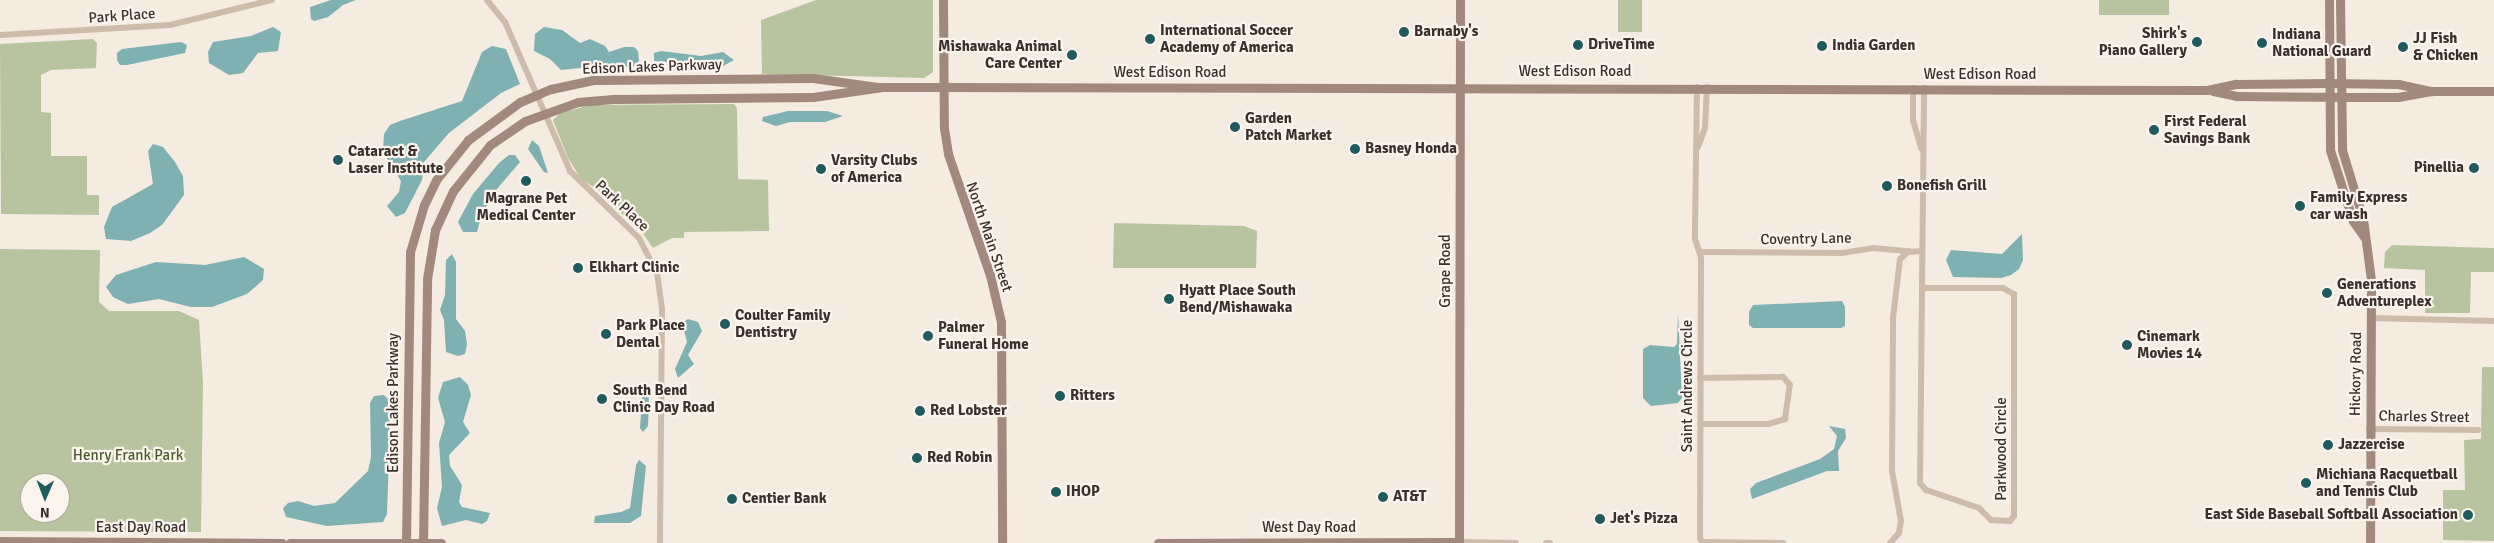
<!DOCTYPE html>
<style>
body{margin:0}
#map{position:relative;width:2494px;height:543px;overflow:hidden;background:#f4ebe1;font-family:Signika,sans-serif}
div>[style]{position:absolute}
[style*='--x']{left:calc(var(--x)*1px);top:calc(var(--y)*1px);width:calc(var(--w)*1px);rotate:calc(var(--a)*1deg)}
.green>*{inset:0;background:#b8c4a0;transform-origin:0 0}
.water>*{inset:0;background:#7fb0b2}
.street>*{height:6px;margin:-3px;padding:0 3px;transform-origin:3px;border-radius:3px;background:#cdbbac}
.secondary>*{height:9px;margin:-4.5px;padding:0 4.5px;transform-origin:4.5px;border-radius:4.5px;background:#a18a7d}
.dots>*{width:14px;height:14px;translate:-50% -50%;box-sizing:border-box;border:2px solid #fbf5ee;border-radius:50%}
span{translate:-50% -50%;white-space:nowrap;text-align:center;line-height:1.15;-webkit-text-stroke:4.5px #fbf5ee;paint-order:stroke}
.street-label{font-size:15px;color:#3b302b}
.poi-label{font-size:15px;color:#3b302b;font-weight:700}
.left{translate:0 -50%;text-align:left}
.right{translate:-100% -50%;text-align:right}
.park-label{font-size:15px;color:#4a5a2e}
.north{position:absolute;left:20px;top:473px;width:50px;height:50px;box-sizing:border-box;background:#fbf5ee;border:1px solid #aea6a0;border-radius:50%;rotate:181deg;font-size:14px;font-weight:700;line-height:20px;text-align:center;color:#3b302b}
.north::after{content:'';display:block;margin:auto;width:18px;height:22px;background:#1f5a5e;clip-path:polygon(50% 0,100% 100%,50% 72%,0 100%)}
</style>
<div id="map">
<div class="green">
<i style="clip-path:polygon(816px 0,933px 0,933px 72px,924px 78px,762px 74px,761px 20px)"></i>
<i style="left:1618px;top:0;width:24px;height:32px"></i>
<i style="left:2099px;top:0;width:70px;height:15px"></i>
<i style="clip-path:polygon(93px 39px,97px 43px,96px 68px,51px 70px,41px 75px,41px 112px,51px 113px,51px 156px,87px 156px,87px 195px,99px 195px,99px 215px,1px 214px,0 44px)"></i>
<i style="clip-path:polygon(734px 104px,737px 108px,738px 179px,768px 180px,769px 231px,684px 232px,684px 238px,672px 238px,653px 248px,641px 231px,604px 198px,601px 192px,581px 179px,568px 158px,553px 120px,560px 113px,591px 105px)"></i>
<i style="clip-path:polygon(1114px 223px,1244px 226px,1257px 231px,1256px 268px,1113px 268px)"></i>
<i style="clip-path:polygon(2392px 245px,2494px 248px,2494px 272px,2471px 272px,2470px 313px,2425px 313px,2425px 270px,2384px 268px,2385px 252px)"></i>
<i style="clip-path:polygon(evenodd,0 249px,100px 250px,99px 302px,109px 311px,179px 311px,199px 320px,203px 383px,201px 532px,0 531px,0 249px,30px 483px,60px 483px,60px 513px,30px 513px,30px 483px)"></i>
<i style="clip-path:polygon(2482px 367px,2494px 367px,2494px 541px,2443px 540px,2443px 490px,2465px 490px,2464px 440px,2481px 439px)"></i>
</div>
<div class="water">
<i style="clip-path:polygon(331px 0,356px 0,343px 5px,328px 17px,314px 21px,311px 19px,310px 7px)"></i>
<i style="clip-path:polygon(273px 27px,281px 32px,278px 51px,258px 53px,243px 73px,229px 75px,209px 63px,208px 52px,213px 42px,251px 36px)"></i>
<i style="clip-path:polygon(544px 27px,562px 30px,580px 43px,590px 39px,605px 46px,609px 52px,624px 47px,634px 47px,638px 51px,639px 61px,633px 67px,600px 66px,561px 70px,550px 59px,534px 51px,535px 34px)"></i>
<i style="clip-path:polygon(181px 42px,187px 45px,185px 53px,127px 65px,120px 65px,117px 60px,117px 53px,122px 49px)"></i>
<i style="clip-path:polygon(492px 46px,506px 49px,520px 84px,501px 93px,449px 133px,424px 162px,422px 180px,405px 213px,396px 217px,387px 206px,399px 192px,401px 181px,383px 152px,384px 134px,390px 125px,400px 121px,462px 101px,482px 52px)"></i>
<i style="clip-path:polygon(661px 51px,701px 56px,723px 52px,734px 60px,723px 66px,654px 61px,654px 53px)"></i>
<i style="clip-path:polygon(788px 111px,827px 111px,843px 116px,825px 122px,790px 122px,776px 126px,762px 121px,763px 117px)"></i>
<i style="clip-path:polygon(532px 140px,539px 146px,548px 173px,544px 172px,528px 149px)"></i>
<i style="clip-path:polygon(153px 144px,163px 147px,175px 162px,183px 176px,184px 195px,162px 225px,150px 233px,131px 241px,106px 239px,104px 227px,112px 207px,153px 184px,148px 151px)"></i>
<i style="clip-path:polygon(515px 155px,520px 162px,497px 189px,482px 214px,477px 232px,463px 232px,458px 222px,473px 194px,499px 163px,509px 155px)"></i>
<i style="clip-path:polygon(2022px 234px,2023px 260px,2019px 269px,2011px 275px,2001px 278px,1953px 277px,1946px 260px,1951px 250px,2002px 254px)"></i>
<i style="clip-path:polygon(452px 254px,456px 262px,456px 319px,465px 331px,467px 344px,465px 354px,458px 356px,446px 352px,444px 320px,440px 310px,445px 295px,446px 260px)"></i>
<i style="clip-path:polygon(244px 257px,264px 269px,263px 280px,247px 294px,212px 307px,191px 307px,159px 299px,128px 304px,113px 297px,106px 287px,116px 275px,156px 262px,205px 265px)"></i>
<i style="clip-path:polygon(1842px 301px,1845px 307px,1845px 326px,1841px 328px,1753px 328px,1749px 325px,1749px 312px,1753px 305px)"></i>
<i style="clip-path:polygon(1678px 312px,1682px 398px,1678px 403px,1651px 406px,1643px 398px,1643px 349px,1650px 345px,1674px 347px,1677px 344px)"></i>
<i style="clip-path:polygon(688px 319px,698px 322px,702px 331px,688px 355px,694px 364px,678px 378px,675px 369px,687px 342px,682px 323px)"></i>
<i style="clip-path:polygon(460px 377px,468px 385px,471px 395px,463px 422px,470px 433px,449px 455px,450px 466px,462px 485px,459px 502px,462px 507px,490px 513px,487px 521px,482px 524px,466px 520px,442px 526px,437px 508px,442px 487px,439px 443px,445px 422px,438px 398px,443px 382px)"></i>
<i style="clip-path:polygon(643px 383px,648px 386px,649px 402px,648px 426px,643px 432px,640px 428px)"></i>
<i style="clip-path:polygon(384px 395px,390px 401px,389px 457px,387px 514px,383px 522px,327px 526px,286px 517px,283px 508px,288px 503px,298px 501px,314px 506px,335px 503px,368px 471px,371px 457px,370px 403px,374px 396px)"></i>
<i style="clip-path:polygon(1829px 426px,1845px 429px,1846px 438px,1838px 451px,1839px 471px,1827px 471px,1752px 499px,1750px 489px,1756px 483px,1820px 459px,1834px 449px,1837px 436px)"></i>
<i style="clip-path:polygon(639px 460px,646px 466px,641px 516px,630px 523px,594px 523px,595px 516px,621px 512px,630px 508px,636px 465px)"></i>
</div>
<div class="street">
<i style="--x:487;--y:0;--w:28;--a:51"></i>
<i style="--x:505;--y:22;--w:163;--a:66.4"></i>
<i style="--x:570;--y:171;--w:96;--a:44.2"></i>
<i style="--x:639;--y:238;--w:39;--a:63"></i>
<i style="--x:657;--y:273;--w:36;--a:82"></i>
<i style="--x:662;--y:309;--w:234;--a:90.5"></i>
<i style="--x:0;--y:35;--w:170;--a:-3.4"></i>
<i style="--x:170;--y:25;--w:105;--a:-13.8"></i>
<i style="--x:1697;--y:87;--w:152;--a:90.8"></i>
<i style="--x:1695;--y:239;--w:20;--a:72"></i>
<i style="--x:1701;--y:258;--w:281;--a:90.2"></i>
<i style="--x:1700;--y:539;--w:4;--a:45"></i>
<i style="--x:1703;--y:542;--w:80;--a:0.7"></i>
<i style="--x:1913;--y:88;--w:32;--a:90"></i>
<i style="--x:1913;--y:120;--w:29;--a:74"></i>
<i style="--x:1698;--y:147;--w:20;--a:-70"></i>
<i style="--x:1705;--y:128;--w:41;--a:-87.2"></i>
<i style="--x:1700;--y:252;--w:142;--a:0.4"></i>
<i style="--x:1842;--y:253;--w:31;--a:-9"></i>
<i style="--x:1873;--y:248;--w:36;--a:5"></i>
<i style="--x:1922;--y:288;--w:81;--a:0"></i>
<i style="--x:2003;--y:288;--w:13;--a:29"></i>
<i style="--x:2014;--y:294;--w:222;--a:90"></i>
<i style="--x:2014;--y:516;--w:6;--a:129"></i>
<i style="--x:2010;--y:521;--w:19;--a:-177"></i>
<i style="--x:1991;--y:520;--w:17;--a:-135"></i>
<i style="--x:1979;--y:508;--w:56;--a:-161.2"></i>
<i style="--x:1926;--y:490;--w:9;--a:-131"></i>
<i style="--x:1920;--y:483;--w:195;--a:-89.4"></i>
<i style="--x:1922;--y:288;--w:200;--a:-89.4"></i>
<i style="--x:2371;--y:318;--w:123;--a:1.4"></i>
<i style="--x:1700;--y:424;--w:68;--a:0"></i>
<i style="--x:1768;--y:424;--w:18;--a:-16"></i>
<i style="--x:1785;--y:419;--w:34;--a:-82"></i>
<i style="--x:1790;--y:385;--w:11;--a:-131"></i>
<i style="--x:1783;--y:377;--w:83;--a:179.3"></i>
<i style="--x:2369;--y:429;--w:109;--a:0.5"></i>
<i style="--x:1459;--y:542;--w:57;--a:1"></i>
<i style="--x:1546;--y:543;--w:4;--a:0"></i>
<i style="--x:1890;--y:543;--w:13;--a:-48"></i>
<i style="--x:1899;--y:533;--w:12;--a:-81"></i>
<i style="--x:1901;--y:521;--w:51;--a:-100.2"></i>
<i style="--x:1892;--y:471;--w:153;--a:-89.6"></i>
<i style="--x:1893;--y:318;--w:59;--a:-83.2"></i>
<i style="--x:1900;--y:259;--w:11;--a:-41"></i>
<i style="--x:1908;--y:252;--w:14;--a:-4"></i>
</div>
<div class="secondary">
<i style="--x:943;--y:0;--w:128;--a:89.6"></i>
<i style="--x:944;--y:128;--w:26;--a:81"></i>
<i style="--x:948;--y:154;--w:128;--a:70.9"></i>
<i style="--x:990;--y:275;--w:48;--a:76.8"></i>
<i style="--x:1001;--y:322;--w:221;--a:89.7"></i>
<i style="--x:2329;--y:0;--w:150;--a:89.6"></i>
<i style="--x:2330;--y:150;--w:75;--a:72.1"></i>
<i style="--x:2353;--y:221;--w:19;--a:55"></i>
<i style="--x:2340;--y:0;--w:150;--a:89.2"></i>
<i style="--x:2342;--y:150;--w:72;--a:73.1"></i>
<i style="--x:2363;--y:219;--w:62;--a:82.5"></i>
<i style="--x:2371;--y:280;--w:263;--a:90.2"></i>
<i style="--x:2213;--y:91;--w:25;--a:12"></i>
<i style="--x:2237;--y:96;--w:113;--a:0.5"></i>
<i style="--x:2350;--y:97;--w:48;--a:0"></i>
<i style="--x:2398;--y:97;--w:35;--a:-10"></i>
<i style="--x:2432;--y:91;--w:62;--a:0"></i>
<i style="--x:0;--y:541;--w:282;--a:0.4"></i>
<i style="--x:290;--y:543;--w:151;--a:0"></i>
<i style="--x:406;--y:543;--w:291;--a:-89.2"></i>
<i style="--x:410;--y:252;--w:49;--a:-73.4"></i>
<i style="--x:424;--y:205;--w:28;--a:-64"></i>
<i style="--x:436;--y:180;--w:51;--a:-51.3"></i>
<i style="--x:468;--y:140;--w:64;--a:-36.2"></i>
<i style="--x:520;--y:102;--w:34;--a:-23"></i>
<i style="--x:551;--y:89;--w:43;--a:-12.1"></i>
<i style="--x:593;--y:80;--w:220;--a:-0.5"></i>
<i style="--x:813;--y:78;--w:65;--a:8"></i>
<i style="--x:423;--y:543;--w:264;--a:-89.1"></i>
<i style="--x:427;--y:279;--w:50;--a:-80.7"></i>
<i style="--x:435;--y:230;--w:43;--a:-65.2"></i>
<i style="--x:453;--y:191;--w:59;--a:-51.2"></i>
<i style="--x:490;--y:145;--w:42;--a:-34.4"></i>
<i style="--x:525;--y:121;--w:56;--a:-19.7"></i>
<i style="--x:578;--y:102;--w:38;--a:-5"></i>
<i style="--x:616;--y:99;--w:197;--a:-0.6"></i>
<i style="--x:813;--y:97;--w:70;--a:-8.2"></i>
<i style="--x:882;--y:87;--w:61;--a:0"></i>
<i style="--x:943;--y:87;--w:1264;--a:0.14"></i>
<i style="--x:2207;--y:90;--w:30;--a:-12"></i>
<i style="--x:2236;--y:84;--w:92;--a:-0.6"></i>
<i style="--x:2328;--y:83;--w:70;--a:0.8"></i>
<i style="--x:2398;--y:84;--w:35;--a:12"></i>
<i style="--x:1158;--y:543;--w:301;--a:-0.2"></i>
<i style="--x:1459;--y:543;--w:543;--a:-89.89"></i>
</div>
<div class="dots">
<i style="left:1404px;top:32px;background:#1f5a5e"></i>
<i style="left:1150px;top:39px;background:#1f5a5e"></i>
<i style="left:2197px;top:42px;background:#1f5a5e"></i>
<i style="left:2262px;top:43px;background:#1f5a5e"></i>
<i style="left:1578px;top:45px;background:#1f5a5e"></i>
<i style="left:1822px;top:46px;background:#1f5a5e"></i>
<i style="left:2403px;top:47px;background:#1f5a5e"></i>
<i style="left:1072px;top:55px;background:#1f5a5e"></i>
<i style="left:1235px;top:127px;background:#1f5a5e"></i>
<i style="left:2154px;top:130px;background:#1f5a5e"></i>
<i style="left:1355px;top:149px;background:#1f5a5e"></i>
<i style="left:338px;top:160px;background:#1f5a5e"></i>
<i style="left:2474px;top:168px;background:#1f5a5e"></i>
<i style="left:821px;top:169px;background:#1f5a5e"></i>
<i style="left:526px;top:181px;background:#1f5a5e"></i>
<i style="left:1887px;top:186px;background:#1f5a5e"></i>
<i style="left:2300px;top:206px;background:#1f5a5e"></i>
<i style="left:578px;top:268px;background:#1f5a5e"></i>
<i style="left:2327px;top:293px;background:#1f5a5e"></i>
<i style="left:1169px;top:299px;background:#1f5a5e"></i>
<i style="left:725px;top:324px;background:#1f5a5e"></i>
<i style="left:606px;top:334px;background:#1f5a5e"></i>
<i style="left:928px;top:336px;background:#1f5a5e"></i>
<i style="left:2127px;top:345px;background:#1f5a5e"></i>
<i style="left:1060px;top:396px;background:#1f5a5e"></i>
<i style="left:602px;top:399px;background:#1f5a5e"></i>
<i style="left:920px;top:411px;background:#1f5a5e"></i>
<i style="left:2328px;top:445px;background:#1f5a5e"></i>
<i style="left:917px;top:458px;background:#1f5a5e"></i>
<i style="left:2306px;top:483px;background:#1f5a5e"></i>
<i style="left:1056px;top:492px;background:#1f5a5e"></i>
<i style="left:1383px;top:497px;background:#1f5a5e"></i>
<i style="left:732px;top:499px;background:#1f5a5e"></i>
<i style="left:2468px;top:515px;background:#1f5a5e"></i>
<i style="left:1600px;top:519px;background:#1f5a5e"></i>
</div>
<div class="street-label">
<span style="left:122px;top:16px;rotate:-4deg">Park Place</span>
<span style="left:652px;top:67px;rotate:-2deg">Edison Lakes Parkway</span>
<span style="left:1575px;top:72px">West Edison Road</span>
<span style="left:1170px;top:73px">West Edison Road</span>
<span style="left:1980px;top:75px">West Edison Road</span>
<span style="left:622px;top:206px;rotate:43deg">Park Place</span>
<span style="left:989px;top:237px;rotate:71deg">North Main Street</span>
<span style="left:1806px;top:239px;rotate:-1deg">Coventry Lane</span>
<span style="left:1446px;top:271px;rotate:-90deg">Grape Road</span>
<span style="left:2356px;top:374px;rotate:-89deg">Hickory Road</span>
<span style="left:1688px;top:386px;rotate:-90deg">Saint Andrews Circle</span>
<span style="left:394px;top:403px;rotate:-90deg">Edison Lakes Parkway</span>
<span style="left:2424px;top:417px;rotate:1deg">Charles Street</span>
<span style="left:2002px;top:449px;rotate:-90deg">Parkwood Circle</span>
<span style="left:141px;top:528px">East Day Road</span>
<span style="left:1309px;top:528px">West Day Road</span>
</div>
<div class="poi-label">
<span class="left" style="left:1160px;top:39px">International Soccer<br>Academy of America</span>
<span class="left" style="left:1414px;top:32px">Barnaby's</span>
<span class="right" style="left:2187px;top:42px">Shirk's<br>Piano Gallery</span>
<span class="left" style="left:2272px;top:43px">Indiana<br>National Guard</span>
<span class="left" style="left:2413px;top:47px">JJ Fish<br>&amp; Chicken</span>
<span class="left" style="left:1588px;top:45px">DriveTime</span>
<span class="right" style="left:1062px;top:55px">Mishawaka Animal<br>Care Center</span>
<span class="left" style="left:1832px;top:46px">India Garden</span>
<span class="left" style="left:1245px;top:127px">Garden<br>Patch Market</span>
<span class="left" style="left:2164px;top:130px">First Federal<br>Savings Bank</span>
<span class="left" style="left:1365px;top:149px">Basney Honda</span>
<span class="left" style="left:348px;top:160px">Cataract &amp;<br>Laser Institute</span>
<span class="left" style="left:831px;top:169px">Varsity Clubs<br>of America</span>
<span class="right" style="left:2464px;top:168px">Pinellia</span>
<span class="left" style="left:1897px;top:186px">Bonefish Grill</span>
<span class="left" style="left:2310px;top:206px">Family Express<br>car wash</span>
<span style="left:526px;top:207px">Magrane Pet<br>Medical Center</span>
<span class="left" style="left:589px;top:268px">Elkhart Clinic</span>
<span class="left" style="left:2337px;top:293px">Generations<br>Adventureplex</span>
<span class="left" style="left:1179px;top:299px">Hyatt Place South<br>Bend/Mishawaka</span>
<span class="left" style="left:735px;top:324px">Coulter Family<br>Dentistry</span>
<span class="left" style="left:616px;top:334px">Park Place<br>Dental</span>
<span class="left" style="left:938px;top:336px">Palmer<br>Funeral Home</span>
<span class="left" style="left:2137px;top:345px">Cinemark<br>Movies 14</span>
<span class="left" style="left:613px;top:399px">South Bend<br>Clinic Day Road</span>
<span class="left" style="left:1070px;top:396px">Ritters</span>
<span class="left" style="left:930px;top:411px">Red Lobster</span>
<span class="left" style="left:2338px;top:445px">Jazzercise</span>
<span class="left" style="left:927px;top:458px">Red Robin</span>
<span class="left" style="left:2316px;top:483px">Michiana Racquetball<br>and Tennis Club</span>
<span class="left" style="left:1066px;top:492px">IHOP</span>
<span class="left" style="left:1393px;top:497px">AT&amp;T</span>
<span class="left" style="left:742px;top:499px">Centier Bank</span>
<span class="right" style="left:2458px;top:515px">East Side Baseball Softball Association</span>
<span class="left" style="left:1610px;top:519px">Jet's Pizza</span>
</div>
<div class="park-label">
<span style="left:128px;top:456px">Henry Frank Park</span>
</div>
<div class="north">N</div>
</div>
